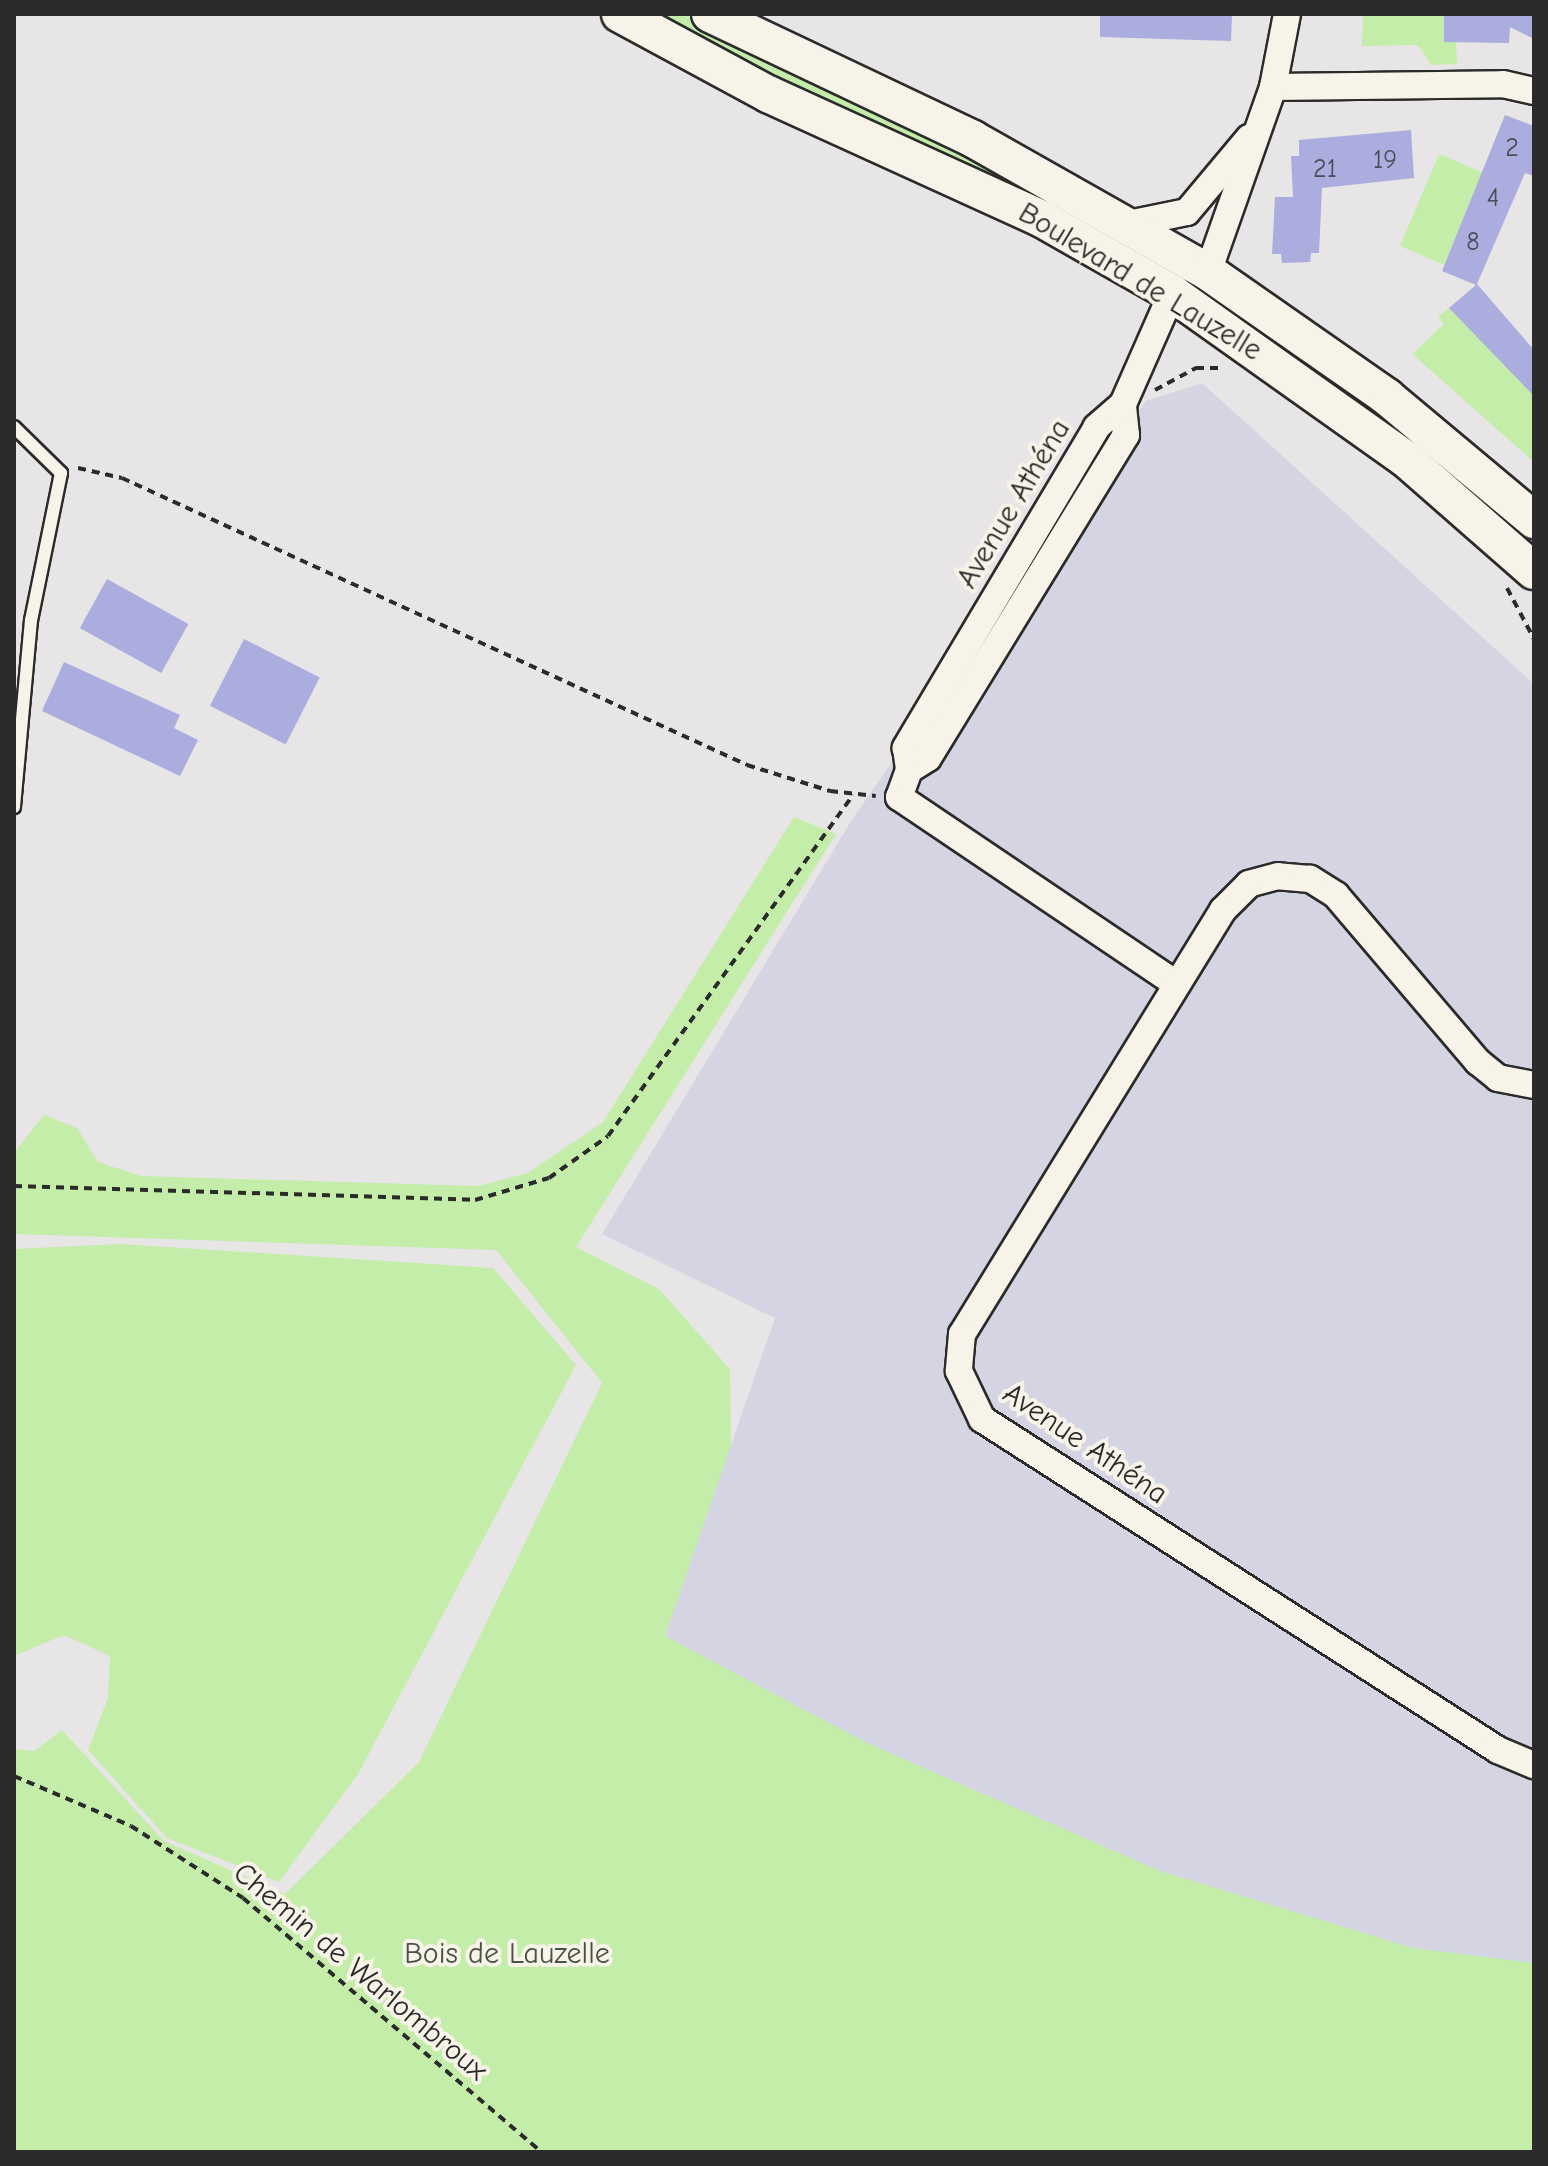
<!DOCTYPE html>
<meta charset="utf-8">
<style>
body{margin:0}
#map{position:relative;width:1548px;height:2166px;overflow:hidden;background:#e8e5e6;font-family:"Comic Neue",sans-serif}
div>[style]{position:absolute}
[style*='--x']{left:calc(var(--x)*1px);top:calc(var(--y)*1px);width:calc(var(--w)*1px);rotate:calc(var(--a)*1deg)}
.built>*{inset:0;background:#d5d4e3}
.green>*{inset:0;background:#c3eda9;transform-origin:0 0}
.building>*{inset:0;background:#aaaddd;transform-origin:0 0}
.path>*{height:4px;margin-top:-2px;transform-origin:0;background:repeating-linear-gradient(90deg,#2b2b2b 0 8px,transparent 0 14px)}
.roads{filter:drop-shadow(2px 0 #2b2b2b) drop-shadow(-2px 0 #2b2b2b) drop-shadow(0 2px #2b2b2b) drop-shadow(0 -2px #2b2b2b)}
.lane>*{height:12px;margin:-6px;padding:0 6px;transform-origin:6px;border-radius:6px;background:#f7f3e8}
.street>*{height:26px;margin:-13px;padding:0 13px;transform-origin:13px;border-radius:13px;background:#f7f3e8}
.secondary>*{height:36px;margin:-18px;padding:0 18px;transform-origin:18px;border-radius:18px;background:#f7f3e8}
span{translate:-50% -50%;white-space:nowrap;text-align:center;line-height:1.15;-webkit-text-stroke:8px #f7f3e8;paint-order:stroke}
.number-label{font-size:26px;color:#4b4c58}
.number-label span{-webkit-text-stroke-width:0}
.street-label{font-size:30px;color:#2b2b2b}
.park-label{font-size:30px;color:#495244}
.frame{position:absolute;inset:0;border:16px solid #2b2b2b;pointer-events:none}
</style>
<div id="map">
<div class="built">
<i style="clip-path:polygon(1202px 383px,1534px 684px,1534px 2151px,615px 1779px,775px 1318px,602px 1234px,853px 818px,1146px 401px)"></i>
</div>
<div class="green">
<i style="clip-path:polygon(644px 14px,684px 14px,1041px 196px,910px 150px)"></i>
<i style="clip-path:polygon(1363px 14px,1444px 14px,1444px 42px,1456px 42px,1457px 64px,1431px 65px,1418px 45px,1362px 46px)"></i>
<i style="left:1439px;top:154px;width:48px;height:100px;rotate:23deg"></i>
<i style="clip-path:polygon(1449px 308px,1534px 393px,1534px 462px,1412px 354px,1444px 324px,1438px 317px)"></i>
<i style="clip-path:polygon(794px 817px,836px 834px,576px 1247px,659px 1289px,730px 1369px,731px 1445px,665px 1636px,867px 1743px,1160px 1871px,1413px 1948px,1534px 1963px,1534px 2152px,14px 2152px,14px 1749px,34px 1751px,62px 1730px,164px 1841px,285px 1894px,419px 1762px,602px 1383px,496px 1250px,14px 1234px,14px 1153px,44px 1115px,77px 1128px,98px 1162px,141px 1176px,478px 1186px,528px 1173px,603px 1122px)"></i>
<i style="clip-path:polygon(120px 1244px,493px 1268px,576px 1365px,358px 1774px,279px 1882px,167px 1838px,88px 1750px,108px 1698px,110px 1656px,64px 1635px,14px 1656px,14px 1249px)"></i>
</div>
<div class="building">
<i style="clip-path:polygon(1100px 14px,1232px 14px,1231px 41px,1100px 37px)"></i>
<i style="clip-path:polygon(1444px 14px,1534px 14px,1534px 39px,1510px 27px,1509px 43px,1444px 42px)"></i>
<i style="clip-path:polygon(1505px 115px,1534px 126px,1534px 176px,1525px 173px,1477px 284px,1534px 350px,1534px 396px,1449px 308px,1476px 285px,1442px 271px)"></i>
<i style="clip-path:polygon(1411px 130px,1414px 178px,1322px 188px,1319px 253px,1311px 253px,1310px 262px,1282px 263px,1281px 254px,1272px 254px,1275px 197px,1293px 197px,1291px 156px,1299px 156px,1299px 140px)"></i>
<i style="left:107px;top:579px;width:93px;height:56px;rotate:29deg"></i>
<i style="left:244px;top:639px;width:85px;height:75px;rotate:27deg"></i>
<i style="clip-path:polygon(64px 662px,180px 715px,174px 728px,198px 740px,180px 776px,42px 711px)"></i>
</div>
<div class="path">
<i style="--x:1155;--y:390;--w:47;--a:-28.2"></i>
<i style="--x:1196;--y:368;--w:28;--a:0"></i>
<i style="--x:78;--y:468;--w:45;--a:12.8"></i>
<i style="--x:122;--y:478;--w:688;--a:24.66"></i>
<i style="--x:747;--y:765;--w:87;--a:17.4"></i>
<i style="--x:830;--y:791;--w:46;--a:6.2"></i>
<i style="--x:1507;--y:588;--w:58;--a:62.1"></i>
<i style="--x:14;--y:1186;--w:461;--a:1.7"></i>
<i style="--x:475;--y:1200;--w:77;--a:-16.6"></i>
<i style="--x:549;--y:1178;--w:72;--a:-35.4"></i>
<i style="--x:608;--y:1136;--w:420;--a:-54.3"></i>
<i style="--x:14;--y:1776;--w:127;--a:23.1"></i>
<i style="--x:131;--y:1826;--w:133;--a:32.7"></i>
<i style="--x:243;--y:1898;--w:392;--a:40.4"></i>
</div>
<div class="roads">
<div class="lane">
<i style="--x:14;--y:427;--w:66;--a:44.4"></i>
<i style="--x:61;--y:473;--w:150;--a:101.5"></i>
<i style="--x:31;--y:620;--w:188;--a:95.2"></i>
</div>
<div class="street">
<i style="--x:1273;--y:87;--w:230;--a:-0.7"></i>
<i style="--x:1503;--y:84;--w:32;--a:13"></i>
<i style="--x:1128;--y:224;--w:60;--a:-11.5"></i>
<i style="--x:1187;--y:212;--w:97;--a:-50"></i>
<i style="--x:1208;--y:272;--w:196;--a:-70.6"></i>
<i style="--x:1273;--y:87;--w:74;--a:-79.1"></i>
<i style="--x:1123;--y:404;--w:35;--a:139"></i>
<i style="--x:1097;--y:427;--w:374;--a:120.8"></i>
<i style="--x:906;--y:748;--w:22;--a:82"></i>
<i style="--x:909;--y:770;--w:29;--a:110"></i>
<i style="--x:899;--y:797;--w:334;--a:34"></i>
<i style="--x:909;--y:770;--w:22;--a:-32"></i>
<i style="--x:928;--y:758;--w:379;--a:-58.5"></i>
<i style="--x:1126;--y:435;--w:31;--a:-96"></i>
<i style="--x:1123;--y:404;--w:121;--a:-66.2"></i>
<i style="--x:1534;--y:1085;--w:37;--a:-169"></i>
<i style="--x:1498;--y:1078;--w:26;--a:-141"></i>
<i style="--x:1478;--y:1062;--w:219;--a:-130.4"></i>
<i style="--x:1336;--y:895;--w:31;--a:-148"></i>
<i style="--x:1310;--y:879;--w:32;--a:-175"></i>
<i style="--x:1278;--y:876;--w:30;--a:165"></i>
<i style="--x:1249;--y:884;--w:37;--a:135"></i>
<i style="--x:1223;--y:910;--w:498;--a:121.6"></i>
<i style="--x:962;--y:1334;--w:37;--a:95"></i>
<i style="--x:959;--y:1371;--w:53;--a:64.4"></i>
<i style="--x:982;--y:1419;--w:613;--a:32.68"></i>
<i style="--x:1498;--y:1750;--w:39;--a:23"></i>
</div>
<div class="secondary">
<i style="--x:620;--y:14;--w:168;--a:28.4"></i>
<i style="--x:768;--y:94;--w:301;--a:24.5"></i>
<i style="--x:1042;--y:219;--w:150;--a:29.6"></i>
<i style="--x:1172;--y:293;--w:287;--a:35.4"></i>
<i style="--x:1406;--y:459;--w:170;--a:41.2"></i>
<i style="--x:710;--y:14;--w:291;--a:25.4"></i>
<i style="--x:973;--y:139;--w:270;--a:29.5"></i>
<i style="--x:1208;--y:272;--w:218;--a:34.9"></i>
<i style="--x:1387;--y:397;--w:192;--a:39.9"></i>
</div>
</div>
<div class="number-label">
<span style="left:1512px;top:149px">2</span>
<span style="left:1385px;top:161px">19</span>
<span style="left:1325px;top:170px">21</span>
<span style="left:1493px;top:199px">4</span>
<span style="left:1473px;top:243px">8</span>
</div>
<div class="street-label">
<span style="left:1140px;top:282px;rotate:31deg">Boulevard de Lauzelle</span>
<span style="left:1014px;top:504px;rotate:-59deg">Avenue Athéna</span>
<span style="left:1085px;top:1444px;rotate:34deg">Avenue Athéna</span>
<span style="left:360px;top:1972px;rotate:40deg">Chemin de Warlombroux</span>
</div>
<div class="park-label">
<span style="left:507px;top:1954px">Bois de Lauzelle</span>
</div>
<div class="frame"></div>
</div>
